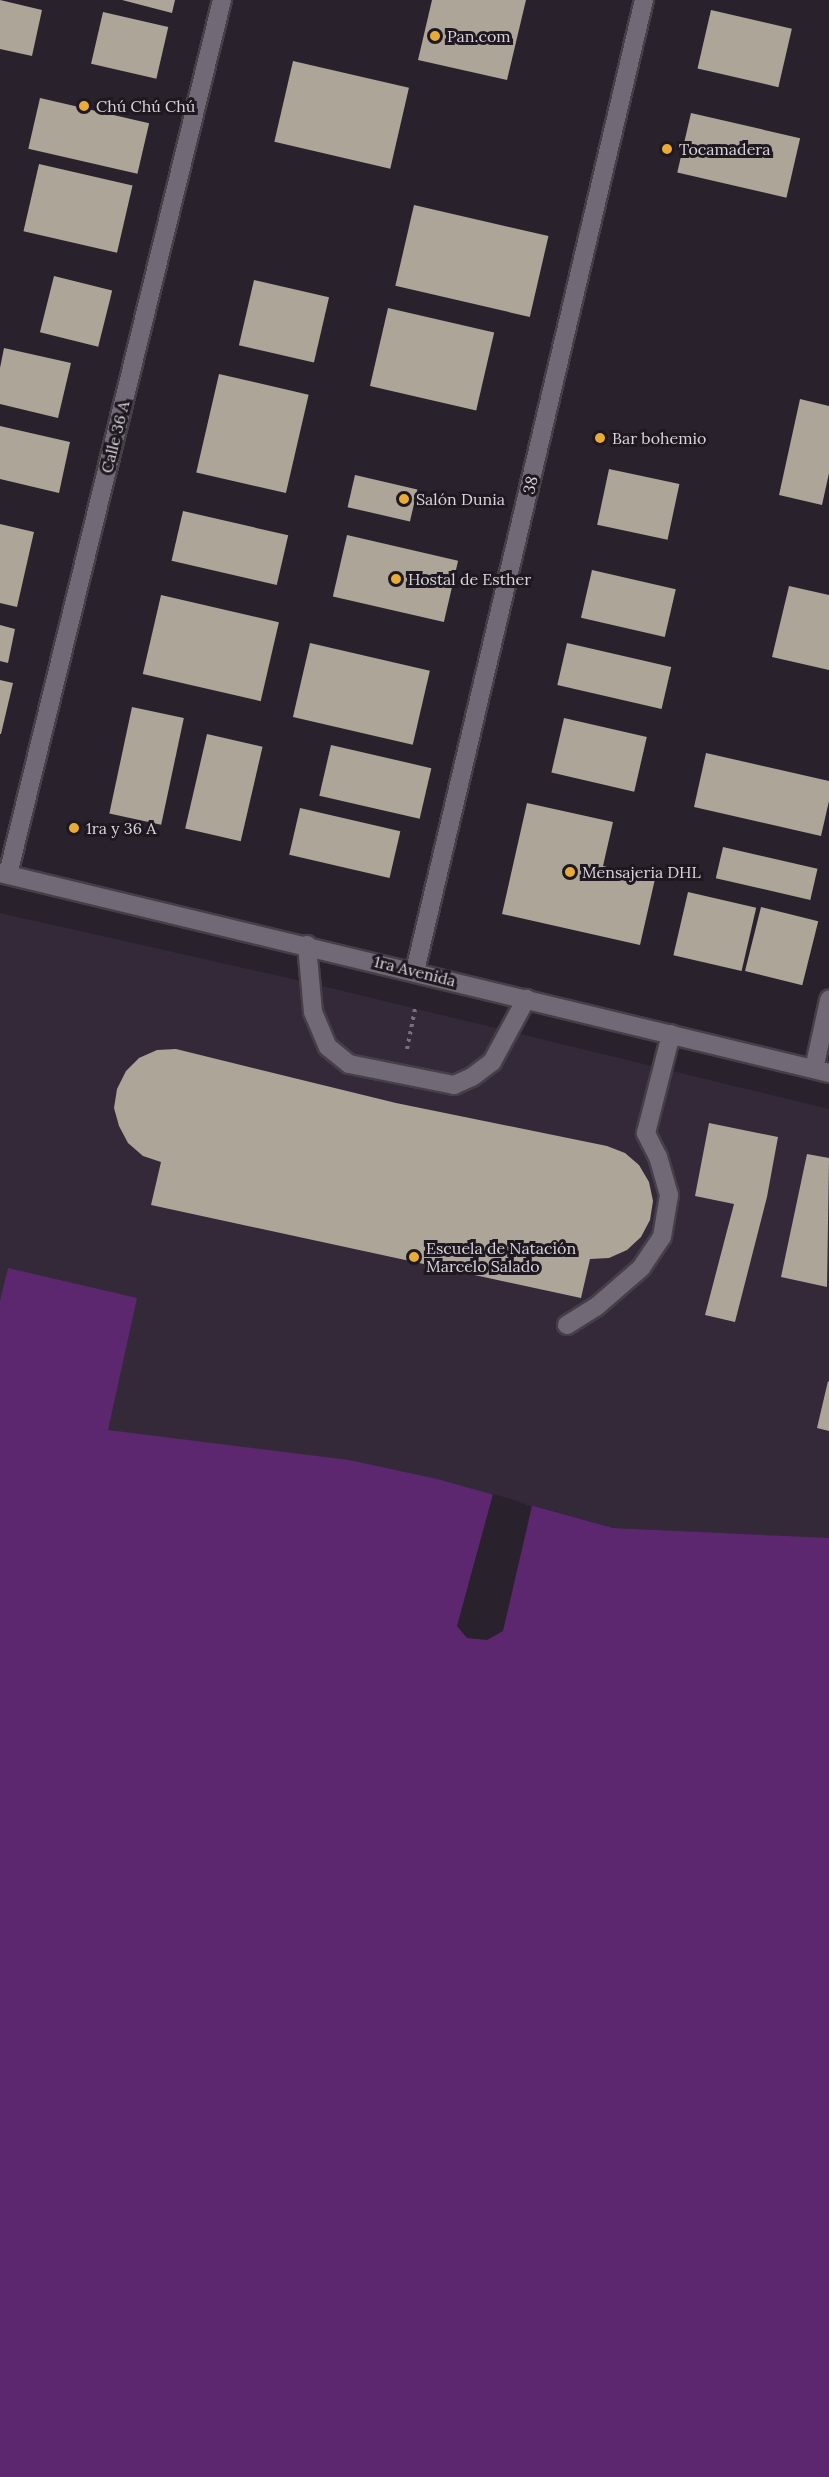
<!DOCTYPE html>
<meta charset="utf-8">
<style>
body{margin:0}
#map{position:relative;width:829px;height:2477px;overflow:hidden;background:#29212b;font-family:Lora,serif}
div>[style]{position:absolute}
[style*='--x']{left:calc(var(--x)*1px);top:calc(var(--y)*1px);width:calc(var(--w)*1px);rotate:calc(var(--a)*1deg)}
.built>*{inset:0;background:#342938}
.water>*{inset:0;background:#5c276e}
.pier>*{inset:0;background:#29212b}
.building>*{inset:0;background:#ada598;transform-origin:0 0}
.path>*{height:4px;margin-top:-2px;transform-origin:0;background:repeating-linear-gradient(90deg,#78717a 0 3px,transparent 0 7.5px)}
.roads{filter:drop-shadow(2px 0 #453f47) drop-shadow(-2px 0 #453f47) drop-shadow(0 2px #453f47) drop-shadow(0 -2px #453f47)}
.minor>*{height:18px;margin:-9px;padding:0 9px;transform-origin:9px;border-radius:9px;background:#716975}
.dots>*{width:16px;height:16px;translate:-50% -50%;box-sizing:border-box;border:3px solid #1f1821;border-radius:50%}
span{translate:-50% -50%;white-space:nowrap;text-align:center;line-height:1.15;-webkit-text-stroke:6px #1f1821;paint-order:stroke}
.poi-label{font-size:16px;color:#d9d4da}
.left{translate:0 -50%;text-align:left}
.street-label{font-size:16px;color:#d9d4da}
</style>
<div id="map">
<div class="built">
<i style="clip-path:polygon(0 913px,310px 983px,829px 1109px,829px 1539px,613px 1528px,493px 1494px,107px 1430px,0 1405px)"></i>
</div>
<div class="water">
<i style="clip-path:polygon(8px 1268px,137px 1298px,108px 1430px,349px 1460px,437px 1479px,613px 1528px,829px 1538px,829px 2477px,0 2477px,0 1301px)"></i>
</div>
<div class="pier">
<i style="clip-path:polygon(493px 1494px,532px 1506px,503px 1631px,487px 1640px,467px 1638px,457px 1626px)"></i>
</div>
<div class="building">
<i style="clip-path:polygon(0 0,42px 10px,32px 56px,0 49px)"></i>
<i style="clip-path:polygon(122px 0,175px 0,172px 13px)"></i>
<i style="clip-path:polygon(432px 0,526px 0,507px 80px,418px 60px)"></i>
<i style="left:711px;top:10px;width:83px;height:60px;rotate:13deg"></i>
<i style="left:103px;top:12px;width:67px;height:53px;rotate:13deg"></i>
<i style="left:293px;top:61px;width:119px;height:83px;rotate:13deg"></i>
<i style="left:40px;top:98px;width:112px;height:52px;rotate:13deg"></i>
<i style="left:691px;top:113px;width:112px;height:61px;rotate:13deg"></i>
<i style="left:39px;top:164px;width:96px;height:69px;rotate:13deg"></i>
<i style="left:414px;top:205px;width:138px;height:83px;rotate:13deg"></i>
<i style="left:54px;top:276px;width:60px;height:58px;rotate:14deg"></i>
<i style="left:254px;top:280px;width:77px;height:67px;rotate:13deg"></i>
<i style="left:388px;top:308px;width:109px;height:80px;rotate:13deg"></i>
<i style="clip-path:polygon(4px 348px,71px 363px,58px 418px,0 404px,0 368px)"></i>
<i style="left:219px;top:374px;width:92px;height:101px;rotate:13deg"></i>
<i style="clip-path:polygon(800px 399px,829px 406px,829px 473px,822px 505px,779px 495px)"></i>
<i style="clip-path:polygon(0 426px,70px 442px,59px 493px,0 479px)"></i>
<i style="left:609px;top:469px;width:72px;height:57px;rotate:12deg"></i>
<i style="left:355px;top:475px;width:64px;height:33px;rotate:13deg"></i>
<i style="left:183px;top:511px;width:108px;height:51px;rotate:13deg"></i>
<i style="clip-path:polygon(0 524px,34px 532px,17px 607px,0 603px)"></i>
<i style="left:347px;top:535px;width:114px;height:63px;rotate:13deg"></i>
<i style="left:592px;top:570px;width:86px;height:49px;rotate:13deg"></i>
<i style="clip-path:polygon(789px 586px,829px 595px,829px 670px,772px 657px)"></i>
<i style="left:161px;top:595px;width:121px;height:81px;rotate:13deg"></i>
<i style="clip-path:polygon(0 625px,15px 629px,8px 663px,0 661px)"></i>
<i style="left:310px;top:643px;width:123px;height:76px;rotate:13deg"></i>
<i style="left:567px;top:643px;width:107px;height:43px;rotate:13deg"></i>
<i style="clip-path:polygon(0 680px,13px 683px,1px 734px,0 734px)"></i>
<i style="left:132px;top:707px;width:53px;height:109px;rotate:12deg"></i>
<i style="left:564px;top:718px;width:85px;height:56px;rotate:13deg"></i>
<i style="left:207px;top:734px;width:57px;height:97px;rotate:13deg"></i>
<i style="left:331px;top:745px;width:103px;height:52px;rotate:13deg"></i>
<i style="clip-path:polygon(706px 753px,829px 781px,829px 801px,821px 836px,694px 807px)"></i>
<i style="clip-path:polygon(527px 803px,613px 822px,603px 866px,655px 879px,640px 945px,502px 914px)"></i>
<i style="left:300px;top:808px;width:103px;height:48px;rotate:13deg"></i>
<i style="left:723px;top:847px;width:97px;height:32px;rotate:13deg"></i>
<i style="left:688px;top:892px;width:70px;height:65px;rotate:13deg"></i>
<i style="left:761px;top:907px;width:59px;height:66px;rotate:14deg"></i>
<i style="clip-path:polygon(176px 1049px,396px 1103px,607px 1146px,625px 1153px,639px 1165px,649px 1182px,653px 1201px,650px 1220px,641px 1237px,627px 1250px,609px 1258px,590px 1259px,581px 1298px,151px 1205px,161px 1162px,143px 1156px,128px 1143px,119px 1126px,114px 1108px,117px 1089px,126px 1071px,139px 1058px,157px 1050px)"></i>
<i style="clip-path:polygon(709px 1123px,778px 1137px,767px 1197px,735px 1322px,705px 1315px,734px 1204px,695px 1196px)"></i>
<i style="clip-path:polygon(807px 1154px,829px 1158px,827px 1287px,781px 1277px)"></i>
<i style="clip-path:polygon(828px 1381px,829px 1382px,829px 1431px,817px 1428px)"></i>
</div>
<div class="path">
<i style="--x:407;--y:1049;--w:41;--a:-78.7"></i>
</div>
<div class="roads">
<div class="minor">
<i style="--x:0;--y:873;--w:853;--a:13.56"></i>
<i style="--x:8;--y:874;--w:900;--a:-76.24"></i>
<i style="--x:307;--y:945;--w:67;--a:84.9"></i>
<i style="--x:313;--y:1012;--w:38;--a:67"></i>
<i style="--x:328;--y:1047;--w:27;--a:39"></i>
<i style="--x:349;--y:1064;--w:107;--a:11.3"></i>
<i style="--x:454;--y:1085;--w:20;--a:-24"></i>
<i style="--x:472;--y:1077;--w:25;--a:-37"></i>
<i style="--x:492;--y:1062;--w:72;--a:-61.6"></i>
<i style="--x:415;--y:971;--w:998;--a:-76.73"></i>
<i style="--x:814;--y:1069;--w:71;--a:-77.7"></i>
<i style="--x:567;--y:1325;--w:34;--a:-32"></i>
<i style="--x:596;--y:1307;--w:60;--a:-40.9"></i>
<i style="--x:641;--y:1268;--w:37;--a:-56"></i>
<i style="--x:662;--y:1237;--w:43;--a:-80.5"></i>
<i style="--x:669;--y:1195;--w:40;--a:-106"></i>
<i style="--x:658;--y:1157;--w:27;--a:-117"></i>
<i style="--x:646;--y:1133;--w:102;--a:-75.8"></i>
</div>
</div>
<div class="dots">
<i style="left:435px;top:36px;background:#e9ab38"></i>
<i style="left:84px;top:106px;background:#e9ab38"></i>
<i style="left:667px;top:149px;background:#e9ab38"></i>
<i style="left:600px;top:438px;background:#e9ab38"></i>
<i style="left:404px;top:499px;background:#e9ab38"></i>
<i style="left:396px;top:579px;background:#e9ab38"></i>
<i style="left:74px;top:828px;background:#e9ab38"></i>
<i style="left:570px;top:872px;background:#e9ab38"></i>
<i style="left:414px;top:1257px;background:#e9ab38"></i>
</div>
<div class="poi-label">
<span class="left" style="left:447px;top:36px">Pan.com</span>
<span class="left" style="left:96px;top:106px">Chú Chú Chú</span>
<span class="left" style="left:679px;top:149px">Tocamadera</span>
<span class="left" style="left:612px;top:438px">Bar bohemio</span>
<span class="left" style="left:416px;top:499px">Salón Dunia</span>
<span class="left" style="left:408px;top:579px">Hostal de Esther</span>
<span class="left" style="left:86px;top:828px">1ra y 36 A</span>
<span class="left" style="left:582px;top:872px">Mensajeria DHL</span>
<span class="left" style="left:426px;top:1257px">Escuela de Natación<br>Marcelo Salado</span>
</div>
<div class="street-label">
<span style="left:115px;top:437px;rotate:-76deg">Calle 36 A</span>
<span style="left:530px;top:485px;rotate:-77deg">38</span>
<span style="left:415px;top:971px;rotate:14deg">1ra Avenida</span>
</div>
</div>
